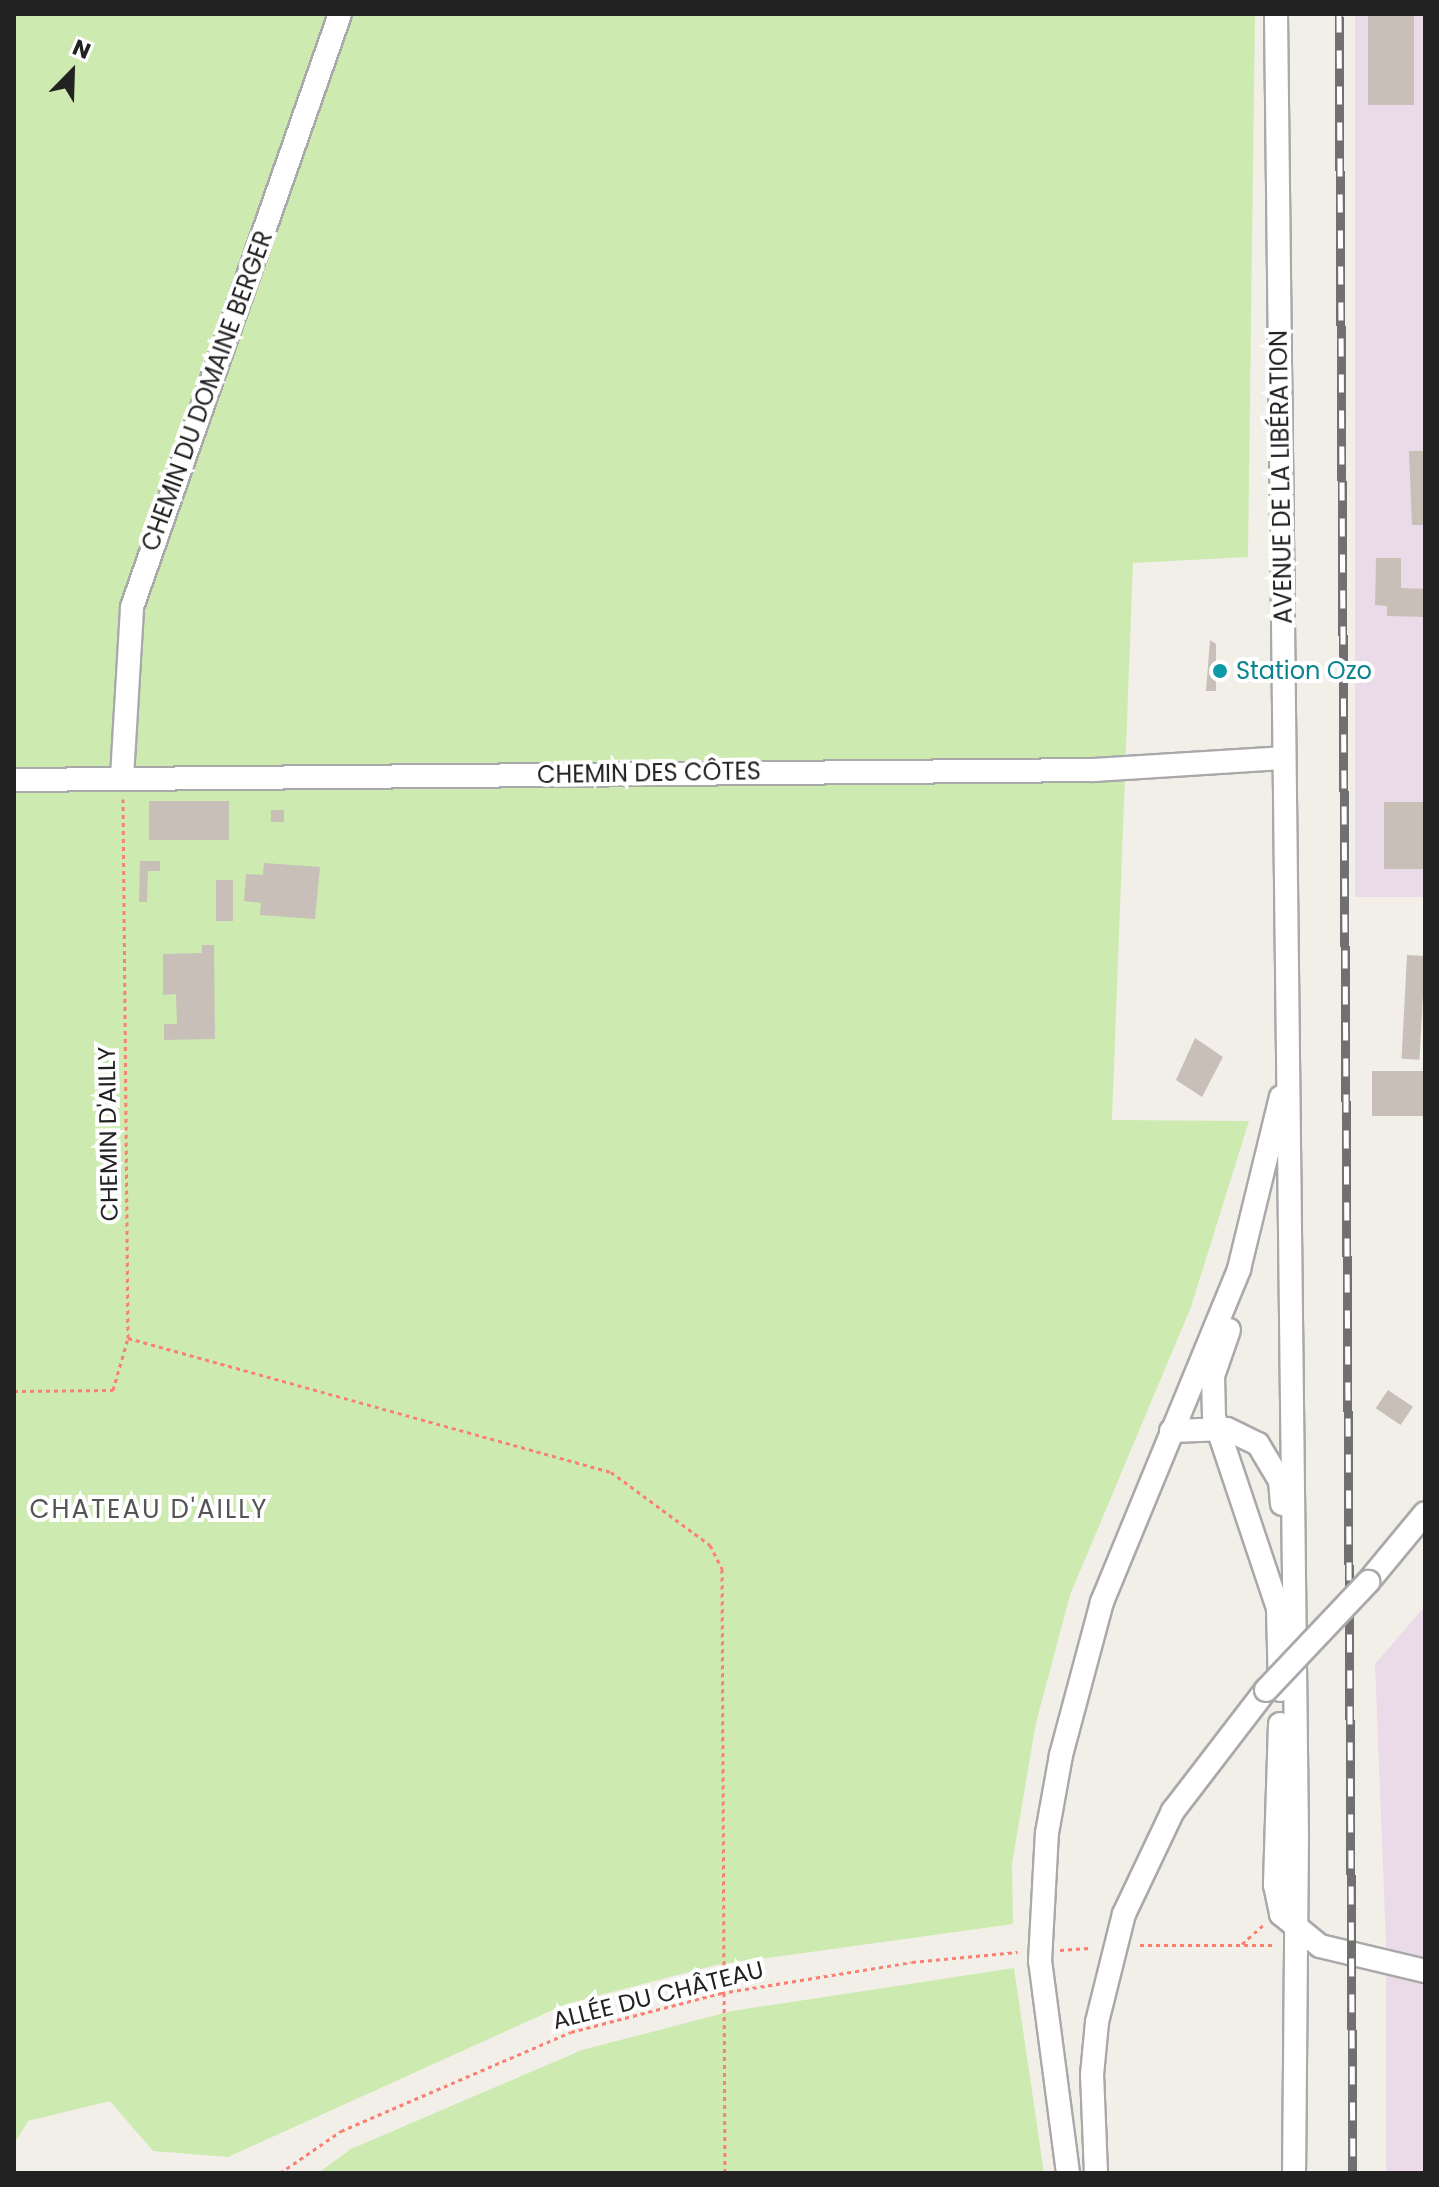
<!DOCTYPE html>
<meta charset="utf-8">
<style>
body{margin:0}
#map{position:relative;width:1439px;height:2187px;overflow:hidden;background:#f2efe9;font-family:Poppins,sans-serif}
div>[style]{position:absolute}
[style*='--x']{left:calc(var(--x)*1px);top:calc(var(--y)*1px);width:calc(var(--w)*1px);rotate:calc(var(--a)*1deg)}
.industrial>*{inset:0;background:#ebdbe8;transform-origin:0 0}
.grass>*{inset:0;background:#cdebb0}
.building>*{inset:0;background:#c7bfb8;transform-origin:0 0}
.path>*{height:3px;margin-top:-1.5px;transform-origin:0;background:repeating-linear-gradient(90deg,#fa8072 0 4px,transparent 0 8px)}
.roads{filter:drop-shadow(2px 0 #a9a9a9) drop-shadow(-2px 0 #a9a9a9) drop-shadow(0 2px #a9a9a9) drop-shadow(0 -2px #a9a9a9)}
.minor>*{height:22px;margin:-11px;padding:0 11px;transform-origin:11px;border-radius:11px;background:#fff}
.rail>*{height:9px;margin-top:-4.5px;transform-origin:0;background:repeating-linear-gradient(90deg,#fff 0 18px,#707070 0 36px);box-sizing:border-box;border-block:2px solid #707070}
.bridges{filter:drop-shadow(2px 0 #a9a9a9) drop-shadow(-2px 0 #a9a9a9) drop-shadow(0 2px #a9a9a9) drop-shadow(0 -2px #a9a9a9)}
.minor-bridge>*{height:22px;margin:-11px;padding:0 11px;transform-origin:11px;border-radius:11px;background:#fff}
.dots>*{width:22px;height:22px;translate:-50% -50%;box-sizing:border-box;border:4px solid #fff;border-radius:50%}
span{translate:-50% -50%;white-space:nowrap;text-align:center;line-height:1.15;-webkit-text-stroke:8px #fff;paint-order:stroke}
.street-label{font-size:24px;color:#222}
.culture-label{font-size:24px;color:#0d838f}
.left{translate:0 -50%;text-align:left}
.neighbourhood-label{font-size:26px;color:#555;letter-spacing:2px}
.frame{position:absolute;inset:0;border:16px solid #222;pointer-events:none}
.north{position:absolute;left:32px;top:32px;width:80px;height:80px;-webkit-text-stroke:6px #fff;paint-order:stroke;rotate:23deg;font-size:22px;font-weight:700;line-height:32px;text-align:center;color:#222}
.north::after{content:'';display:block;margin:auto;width:28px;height:36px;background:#222;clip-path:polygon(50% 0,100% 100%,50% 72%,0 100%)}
</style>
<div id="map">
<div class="industrial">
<i style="left:1355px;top:14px;width:70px;height:883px"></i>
<i style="clip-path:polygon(1425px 1606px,1425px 2173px,1386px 2173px,1386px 1943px,1375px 1664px)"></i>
</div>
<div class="grass">
<i style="clip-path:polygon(14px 14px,1255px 14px,1248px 557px,1133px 563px,1112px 1120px,1249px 1121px,1191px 1307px,1070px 1595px,1036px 1723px,1012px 1864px,1013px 1924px,716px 1965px,566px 2004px,228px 2157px,153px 2151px,110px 2101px,28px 2121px,14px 2144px)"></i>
<i style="clip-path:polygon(1014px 1968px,1044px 2173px,318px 2173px,351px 2149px,582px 2050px,732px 2011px)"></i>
</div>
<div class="building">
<i style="left:1368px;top:14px;width:46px;height:91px"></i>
<i style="clip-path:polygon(1409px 451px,1425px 451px,1425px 525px,1412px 525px)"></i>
<i style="clip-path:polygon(1376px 558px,1401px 558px,1401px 588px,1425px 589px,1425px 617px,1387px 616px,1387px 606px,1375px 605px)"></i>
<i style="clip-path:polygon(1210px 640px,1216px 644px,1216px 691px,1206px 691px)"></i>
<i style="left:149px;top:801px;width:80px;height:39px"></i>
<i style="left:1425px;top:802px;width:67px;height:41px;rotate:90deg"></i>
<i style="left:271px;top:810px;width:13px;height:12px"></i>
<i style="clip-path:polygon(140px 861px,160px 861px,160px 871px,148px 871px,147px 902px,139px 902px)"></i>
<i style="clip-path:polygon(264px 863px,320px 867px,315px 919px,260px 915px,261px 903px,244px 901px,246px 874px,263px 875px)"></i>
<i style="left:216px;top:880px;width:17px;height:41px"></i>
<i style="clip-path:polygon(202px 945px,214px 945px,215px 1039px,164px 1040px,164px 1024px,177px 1024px,176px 994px,163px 995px,163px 954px,202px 953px)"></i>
<i style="left:1407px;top:955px;width:18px;height:104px;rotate:3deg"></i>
<i style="clip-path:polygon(1195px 1038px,1223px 1057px,1202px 1097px,1176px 1080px)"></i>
<i style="left:1372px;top:1071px;width:53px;height:45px"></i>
<i style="left:1388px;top:1390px;width:30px;height:22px;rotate:34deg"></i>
</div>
<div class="path">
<i style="--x:128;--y:1338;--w:501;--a:15.51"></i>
<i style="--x:611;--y:1472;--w:123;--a:36.4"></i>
<i style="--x:710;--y:1545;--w:27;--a:63"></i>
<i style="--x:722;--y:1569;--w:604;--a:89.72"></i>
<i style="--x:14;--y:1391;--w:99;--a:-0.6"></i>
<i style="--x:113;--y:1390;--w:54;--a:-73.9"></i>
<i style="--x:128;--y:1338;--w:539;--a:-90.53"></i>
<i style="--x:1242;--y:1944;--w:28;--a:-42"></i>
<i style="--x:1140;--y:1945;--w:136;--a:0"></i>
<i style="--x:1060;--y:1950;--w:29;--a:-4"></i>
<i style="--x:280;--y:2173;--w:74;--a:-34.5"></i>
<i style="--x:341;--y:2131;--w:250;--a:-23.3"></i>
<i style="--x:571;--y:2032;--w:155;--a:-14.6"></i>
<i style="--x:721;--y:1993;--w:193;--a:-9.2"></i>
<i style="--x:912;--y:1962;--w:106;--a:-5.4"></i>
</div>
<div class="roads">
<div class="minor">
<i style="--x:1276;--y:14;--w:1821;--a:89.34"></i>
<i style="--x:1297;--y:1835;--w:338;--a:90.5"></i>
<i style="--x:122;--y:777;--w:170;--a:-86.6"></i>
<i style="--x:132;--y:607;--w:628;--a:-70.67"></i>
<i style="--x:14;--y:780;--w:1079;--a:-0.53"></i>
<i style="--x:1093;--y:770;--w:190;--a:-3.6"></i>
<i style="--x:1229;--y:1330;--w:49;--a:109.2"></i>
<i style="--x:1213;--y:1376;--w:41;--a:88.6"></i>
<i style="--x:1214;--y:1417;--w:201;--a:71.5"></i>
<i style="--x:1278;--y:1608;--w:82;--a:88.6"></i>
<i style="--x:1171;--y:1431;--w:56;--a:-2"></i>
<i style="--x:1227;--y:1429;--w:34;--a:26"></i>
<i style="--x:1258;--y:1444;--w:43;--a:59.3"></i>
<i style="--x:1280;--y:1481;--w:23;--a:85"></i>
<i style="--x:1368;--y:1582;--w:89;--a:-50.4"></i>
<i style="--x:1280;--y:1724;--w:161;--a:91.8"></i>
<i style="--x:1275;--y:1885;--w:30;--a:78"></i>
<i style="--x:1281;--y:1914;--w:50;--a:39.4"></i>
<i style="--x:1320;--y:1946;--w:108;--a:13.4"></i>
<i style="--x:1068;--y:2173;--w:214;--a:-97.5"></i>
<i style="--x:1040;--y:1961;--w:128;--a:-86.9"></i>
<i style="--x:1047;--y:1833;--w:79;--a:-79.8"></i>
<i style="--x:1061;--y:1755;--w:158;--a:-75"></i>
<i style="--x:1102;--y:1602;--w:360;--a:-67.6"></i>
<i style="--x:1239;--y:1269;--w:177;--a:-76.3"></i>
<i style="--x:1096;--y:2173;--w:98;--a:-92.3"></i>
<i style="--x:1092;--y:2075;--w:53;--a:-84.6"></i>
<i style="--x:1097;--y:2022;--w:111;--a:-76"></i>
<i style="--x:1124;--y:1914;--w:114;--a:-64.6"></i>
<i style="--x:1173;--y:1811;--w:153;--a:-52.5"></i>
</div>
</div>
<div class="rail">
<i style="--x:1339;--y:14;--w:2159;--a:89.63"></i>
</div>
<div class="bridges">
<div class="minor-bridge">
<i style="--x:1266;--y:1690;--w:149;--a:-46.6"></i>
</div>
</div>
<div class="dots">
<i style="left:1220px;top:671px;background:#0f9aa8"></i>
</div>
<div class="street-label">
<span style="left:207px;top:391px;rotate:-70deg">CHEMIN DU DOMAINE BERGER</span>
<span style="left:1281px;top:477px;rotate:-91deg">AVENUE DE LA LIBÉRATION</span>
<span style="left:649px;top:773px;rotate:-1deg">CHEMIN DES CÔTES</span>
<span style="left:108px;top:1134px;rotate:-91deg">CHEMIN D'AILLY</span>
<span style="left:658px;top:1995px;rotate:-14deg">ALLÉE DU CHÂTEAU</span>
</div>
<div class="culture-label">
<span class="left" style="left:1236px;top:671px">Station Ozo</span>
</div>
<div class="neighbourhood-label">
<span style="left:149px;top:1510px">CHATEAU D'AILLY</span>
</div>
<div class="frame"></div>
<div class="north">N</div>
</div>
